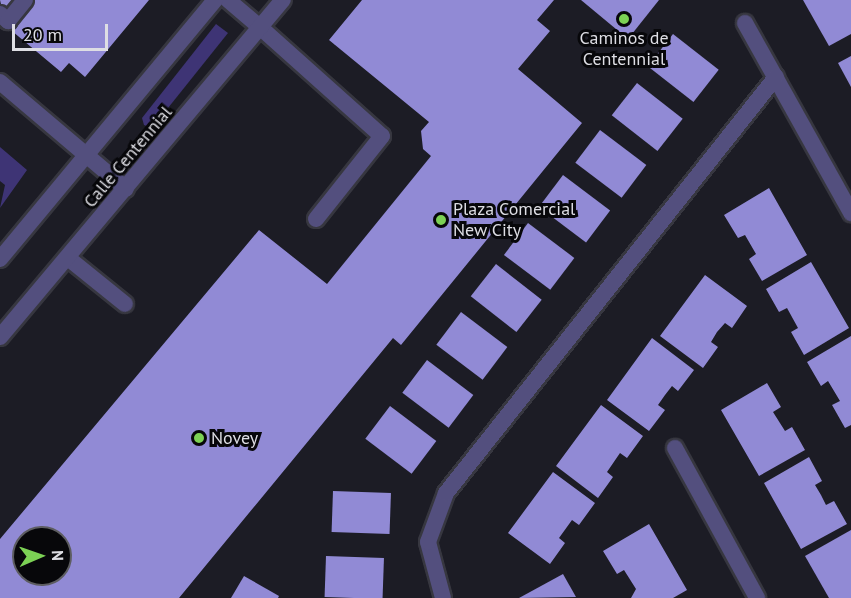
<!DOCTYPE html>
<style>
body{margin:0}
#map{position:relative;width:851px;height:598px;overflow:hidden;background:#1c1c25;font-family:"PT Sans",sans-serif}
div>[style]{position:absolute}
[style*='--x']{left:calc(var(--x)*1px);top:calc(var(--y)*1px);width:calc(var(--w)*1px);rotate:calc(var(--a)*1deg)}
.green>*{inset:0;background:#3e3475}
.building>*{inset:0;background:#918ad5;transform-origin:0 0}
.roads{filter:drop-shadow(2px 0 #373740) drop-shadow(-2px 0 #373740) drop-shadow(0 2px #373740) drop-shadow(0 -2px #373740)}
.service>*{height:16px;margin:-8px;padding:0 8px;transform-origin:8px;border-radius:8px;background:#534f7e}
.minor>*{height:16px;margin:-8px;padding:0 8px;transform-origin:8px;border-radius:8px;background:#534f7e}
.dots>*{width:16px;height:16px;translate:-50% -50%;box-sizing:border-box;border:3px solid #07070a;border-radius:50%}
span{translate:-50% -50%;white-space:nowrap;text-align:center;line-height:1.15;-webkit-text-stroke:6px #07070a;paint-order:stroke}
.poi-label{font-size:18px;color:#dedee4}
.left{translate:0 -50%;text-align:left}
.street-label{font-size:18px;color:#dedee4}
.north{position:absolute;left:12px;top:526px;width:60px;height:60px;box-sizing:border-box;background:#07070a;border:2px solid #5d5d61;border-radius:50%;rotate:88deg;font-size:16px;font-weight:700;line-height:24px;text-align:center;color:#dedee4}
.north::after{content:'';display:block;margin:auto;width:21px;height:27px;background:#7cd155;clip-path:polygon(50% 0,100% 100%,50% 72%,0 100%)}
.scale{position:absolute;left:12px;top:24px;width:96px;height:27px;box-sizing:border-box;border:3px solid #dedee4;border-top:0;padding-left:8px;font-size:18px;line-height:21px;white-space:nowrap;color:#dedee4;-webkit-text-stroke:4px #07070a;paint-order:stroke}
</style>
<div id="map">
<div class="green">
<i style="clip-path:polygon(216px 24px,228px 33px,152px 128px,144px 125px,142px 118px)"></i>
<i style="clip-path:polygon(0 147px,27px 170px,0 208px,5px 185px,0 181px)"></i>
</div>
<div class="building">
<i style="clip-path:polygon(0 0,149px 0,85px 77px,69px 63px,61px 72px,6px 26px)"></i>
<i style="clip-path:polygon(evenodd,362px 0,554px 0,537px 20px,550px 31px,518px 69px,582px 123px,401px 345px,393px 338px,179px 598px,0 598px,0 539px,259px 230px,327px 284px,431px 156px,423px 149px,421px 131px,429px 122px,329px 40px,362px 0,24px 538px,60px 538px,60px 574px,24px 574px,24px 538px)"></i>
<i style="clip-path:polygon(581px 0,659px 0,628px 39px)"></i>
<i style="clip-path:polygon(803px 0,851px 0,851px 34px,829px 46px)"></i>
<i style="left:673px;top:34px;width:58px;height:41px;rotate:38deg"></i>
<i style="clip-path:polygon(851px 56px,851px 87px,838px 63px)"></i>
<i style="left:637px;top:83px;width:58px;height:41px;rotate:38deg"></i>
<i style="left:600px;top:130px;width:58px;height:41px;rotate:37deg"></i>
<i style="left:563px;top:175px;width:59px;height:40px;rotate:37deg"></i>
<i style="clip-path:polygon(769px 188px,807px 255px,762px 281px,749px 259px,756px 254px,745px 235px,738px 238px,724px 215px)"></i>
<i style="left:528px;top:223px;width:58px;height:40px;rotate:37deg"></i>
<i style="clip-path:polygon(811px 262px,849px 328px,804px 355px,791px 332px,798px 328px,787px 308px,779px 312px,766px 289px)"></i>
<i style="left:496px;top:264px;width:58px;height:41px;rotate:38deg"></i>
<i style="clip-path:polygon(705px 275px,747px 306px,732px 328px,725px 323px,717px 332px,711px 342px,718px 347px,703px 368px,660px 336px)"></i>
<i style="left:461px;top:312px;width:58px;height:41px;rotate:37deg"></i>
<i style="clip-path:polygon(851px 336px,851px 425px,845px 428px,832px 405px,840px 401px,828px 381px,821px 386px,807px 362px)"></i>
<i style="clip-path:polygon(652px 338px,694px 370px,678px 391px,672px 386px,665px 395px,658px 405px,665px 410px,649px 431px,607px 400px)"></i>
<i style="left:427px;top:360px;width:58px;height:41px;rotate:37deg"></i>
<i style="clip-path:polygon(767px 383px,781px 407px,773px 412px,785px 431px,792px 427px,805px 450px,759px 476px,721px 410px)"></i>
<i style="clip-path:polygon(601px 405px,643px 436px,627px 458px,620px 453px,607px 472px,613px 477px,598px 498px,556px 466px)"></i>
<i style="left:390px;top:406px;width:58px;height:41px;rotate:37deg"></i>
<i style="clip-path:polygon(809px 457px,822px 481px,815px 485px,821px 495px,826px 505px,834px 501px,847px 524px,801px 549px,764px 483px)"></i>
<i style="clip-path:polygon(553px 472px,595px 503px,579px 525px,572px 520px,559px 538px,565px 543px,550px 564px,508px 533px)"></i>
<i style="left:333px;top:491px;width:58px;height:41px;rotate:2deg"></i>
<i style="clip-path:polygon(649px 524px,687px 590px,673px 598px,631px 598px,636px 589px,624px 570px,617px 574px,603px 551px)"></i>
<i style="clip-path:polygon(851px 530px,851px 598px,829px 598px,805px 556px)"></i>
<i style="left:326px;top:556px;width:58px;height:41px;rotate:2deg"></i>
<i style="clip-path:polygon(563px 574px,576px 597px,519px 598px)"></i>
<i style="clip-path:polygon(244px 576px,279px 596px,278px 598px,231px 598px)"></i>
</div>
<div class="roads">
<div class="service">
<i style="--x:0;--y:14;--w:11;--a:41"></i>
<i style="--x:8;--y:21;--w:27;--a:-51"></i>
<i style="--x:261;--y:28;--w:162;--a:41.8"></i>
<i style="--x:382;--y:136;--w:106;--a:128.5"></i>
<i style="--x:68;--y:258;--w:73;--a:38.9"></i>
</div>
<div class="minor">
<i style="--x:228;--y:0;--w:43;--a:40.3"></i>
<i style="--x:745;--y:23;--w:218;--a:60.8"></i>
<i style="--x:0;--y:82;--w:165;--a:40.3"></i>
<i style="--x:0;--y:259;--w:337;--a:-50.3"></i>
<i style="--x:0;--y:337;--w:440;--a:-50"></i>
<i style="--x:675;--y:448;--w:171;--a:61.3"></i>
<i style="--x:443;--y:598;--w:58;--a:-105"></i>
<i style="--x:428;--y:542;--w:52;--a:-69.8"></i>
<i style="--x:446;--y:493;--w:531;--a:-51.58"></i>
</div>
</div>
<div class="dots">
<i style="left:624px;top:19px;background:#7cd155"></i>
<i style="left:441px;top:220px;background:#7cd155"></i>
<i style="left:199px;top:438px;background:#7cd155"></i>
</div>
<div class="poi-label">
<span style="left:624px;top:49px">Caminos de<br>Centennial</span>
<span class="left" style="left:453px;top:220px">Plaza Comercial<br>New City</span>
<span class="left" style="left:211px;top:438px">Novey</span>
</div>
<div class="street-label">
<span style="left:128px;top:157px;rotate:-50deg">Calle Centennial</span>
</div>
<div class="north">N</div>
<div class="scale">20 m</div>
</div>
